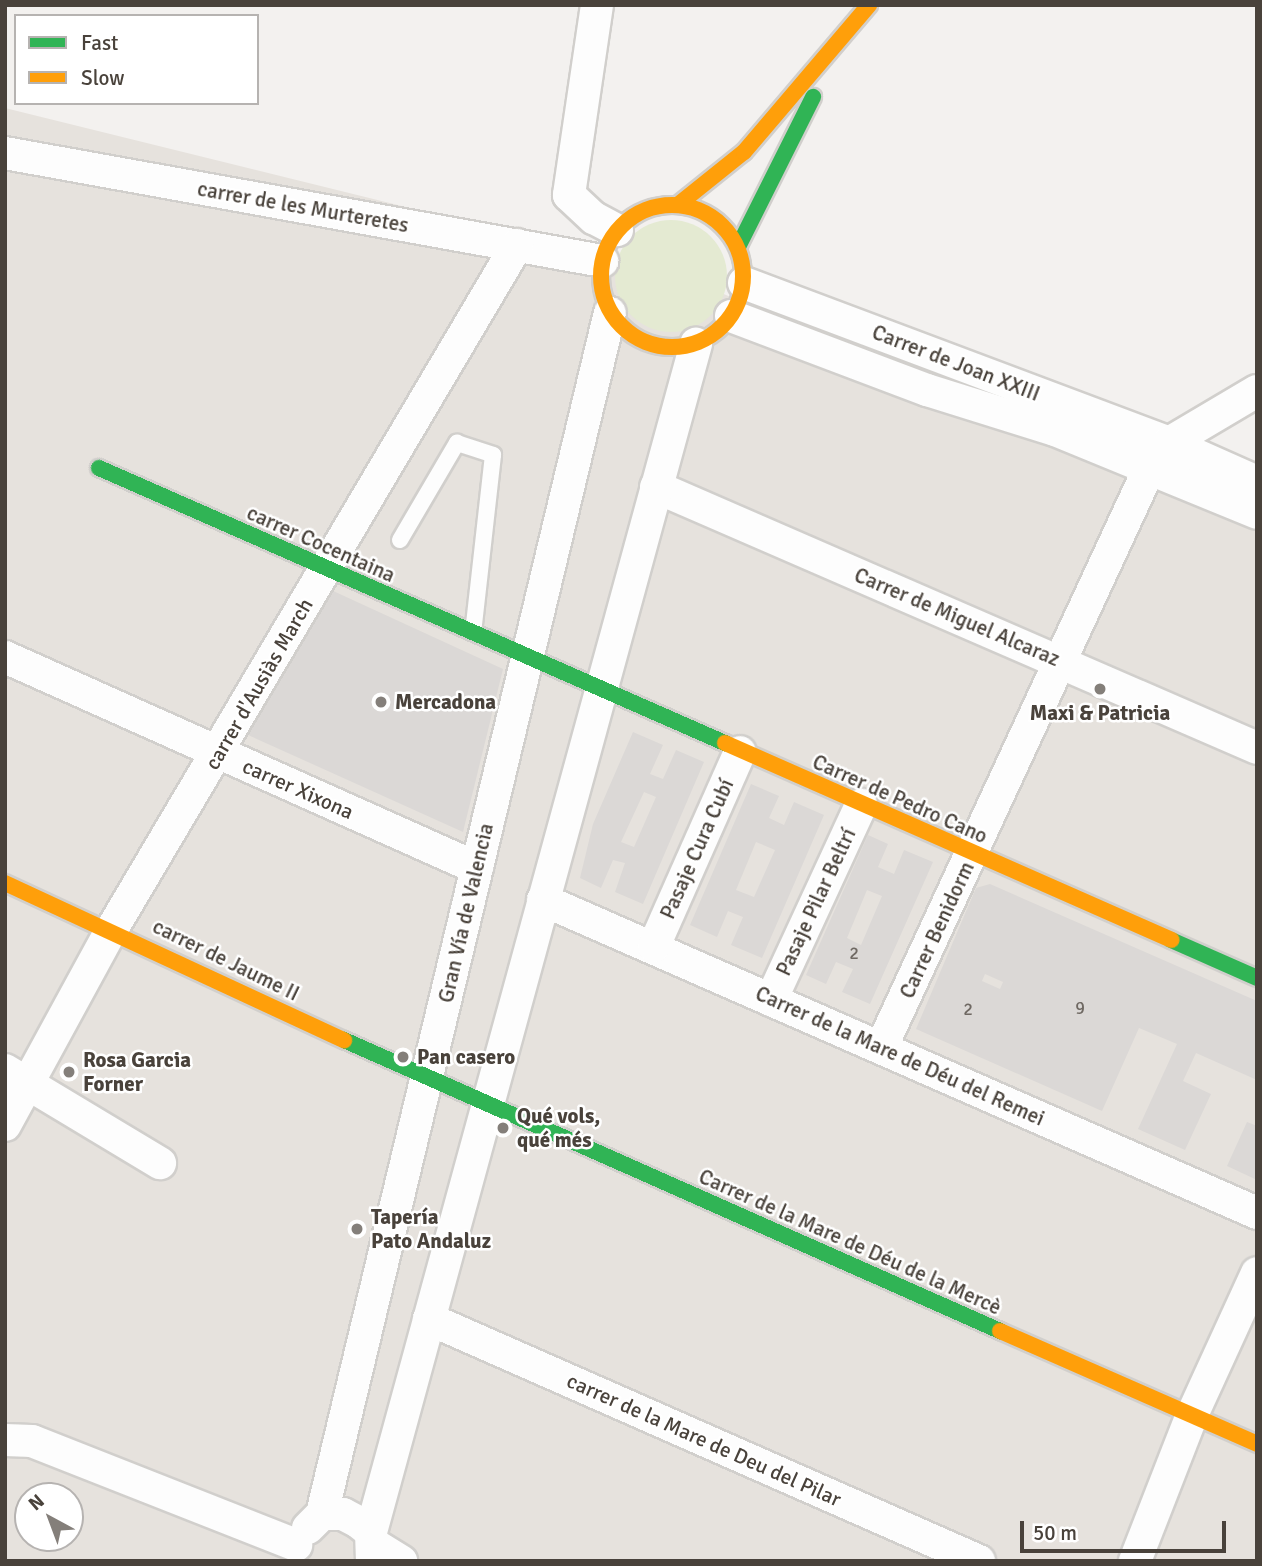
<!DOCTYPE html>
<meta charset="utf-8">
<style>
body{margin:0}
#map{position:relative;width:1262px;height:1566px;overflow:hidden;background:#f3f1ef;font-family:Signika,sans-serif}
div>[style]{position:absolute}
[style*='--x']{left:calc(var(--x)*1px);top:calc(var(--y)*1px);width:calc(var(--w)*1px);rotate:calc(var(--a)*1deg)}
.residential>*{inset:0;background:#e6e2dd}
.green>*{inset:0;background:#e4ead2}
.round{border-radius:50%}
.building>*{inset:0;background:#dbd8d6}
.roads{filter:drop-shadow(2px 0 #d1cfcc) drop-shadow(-2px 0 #d1cfcc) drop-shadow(0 2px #d1cfcc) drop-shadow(0 -2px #d1cfcc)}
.lane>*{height:16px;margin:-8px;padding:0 8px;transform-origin:8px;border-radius:8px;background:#fdfdfd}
.street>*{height:32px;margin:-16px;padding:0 16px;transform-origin:16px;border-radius:16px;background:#fdfdfd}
.fast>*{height:16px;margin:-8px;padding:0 8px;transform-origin:8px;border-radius:8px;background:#30b455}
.slow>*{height:16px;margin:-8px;padding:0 8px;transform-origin:8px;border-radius:8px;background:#ff9f0a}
.slow>.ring{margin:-8px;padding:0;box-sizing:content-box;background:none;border:16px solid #ff9f0a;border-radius:50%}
.dots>*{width:19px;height:19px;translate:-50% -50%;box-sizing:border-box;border:4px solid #fff;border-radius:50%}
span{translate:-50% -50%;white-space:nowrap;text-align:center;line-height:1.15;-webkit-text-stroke:5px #fff;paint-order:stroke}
.number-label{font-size:18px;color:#6f6963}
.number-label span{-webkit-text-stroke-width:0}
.street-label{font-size:21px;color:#49423b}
.poi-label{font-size:21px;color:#49423b;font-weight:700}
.left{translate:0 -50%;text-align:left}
.frame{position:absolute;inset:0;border:7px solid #49423b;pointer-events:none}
.legend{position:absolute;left:14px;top:14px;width:245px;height:91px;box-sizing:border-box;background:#fff;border:2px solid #b6b3b1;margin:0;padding:9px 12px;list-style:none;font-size:21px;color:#49423b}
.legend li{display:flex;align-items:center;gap:14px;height:35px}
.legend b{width:35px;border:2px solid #b6b3b1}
.north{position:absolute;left:14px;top:1482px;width:70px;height:70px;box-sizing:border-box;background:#fff;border:2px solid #b6b3b1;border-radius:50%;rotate:319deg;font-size:19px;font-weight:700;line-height:28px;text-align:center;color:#49423b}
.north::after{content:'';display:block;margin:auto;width:24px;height:32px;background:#847f7a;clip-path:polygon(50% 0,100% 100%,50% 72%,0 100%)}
.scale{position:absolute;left:1020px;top:1521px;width:206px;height:32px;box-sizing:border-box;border:4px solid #49423b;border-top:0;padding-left:9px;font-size:21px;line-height:24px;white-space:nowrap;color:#49423b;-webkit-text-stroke:5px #fff;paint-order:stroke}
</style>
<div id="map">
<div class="residential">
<i style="clip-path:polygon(evenodd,5px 108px,673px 273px,1257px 516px,1257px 1561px,5px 1561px,5px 108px,28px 1496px,70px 1496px,70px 1538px,28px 1538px,28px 1496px)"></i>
</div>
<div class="green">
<i class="round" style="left:615px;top:220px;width:112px;height:112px"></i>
</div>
<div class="building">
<i style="clip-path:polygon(331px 590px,503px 669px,463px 832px,248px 735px)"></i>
<i style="clip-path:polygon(evenodd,633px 732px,663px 745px,650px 774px,663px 779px,676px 750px,704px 762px,643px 904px,615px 892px,625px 863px,613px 860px,601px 888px,580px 878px,593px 824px,633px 732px,644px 792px,656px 797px,634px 847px,621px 842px,644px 792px)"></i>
<i style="clip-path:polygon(evenodd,751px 784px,779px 796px,769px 818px,784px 825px,794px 802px,824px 815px,762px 958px,731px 945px,743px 917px,728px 911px,717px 937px,690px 925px,751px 784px,756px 842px,775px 850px,754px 897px,736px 890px,756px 842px)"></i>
<i style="clip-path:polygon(evenodd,868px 835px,888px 844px,878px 867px,894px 874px,904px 850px,933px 862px,870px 1004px,842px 992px,853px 969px,836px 962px,826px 984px,806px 975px,868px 835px,867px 890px,882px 896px,861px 945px,847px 938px,867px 890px)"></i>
<i style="clip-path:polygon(evenodd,990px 884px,1257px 1001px,1257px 1080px,1196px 1053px,1183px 1081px,1211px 1094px,1185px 1150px,1138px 1129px,1177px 1044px,1139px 1028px,1102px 1111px,916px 1029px,976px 888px,990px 884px,985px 974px,1003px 982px,1000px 989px,982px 981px,985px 974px)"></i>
<i style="clip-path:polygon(1247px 1122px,1257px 1126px,1257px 1180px,1227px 1166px)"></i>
</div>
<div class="roads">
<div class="lane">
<i style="--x:400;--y:540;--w:113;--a:-59.6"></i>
<i style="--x:457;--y:443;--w:38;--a:18"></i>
<i style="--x:493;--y:455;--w:178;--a:96.4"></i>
</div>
<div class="street">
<i style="--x:597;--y:5;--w:192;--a:98.4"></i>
<i style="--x:569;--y:195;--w:34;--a:43"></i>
<i style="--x:594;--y:218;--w:26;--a:28"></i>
<i style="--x:5;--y:153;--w:607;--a:10.25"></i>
<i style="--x:744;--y:283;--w:454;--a:20.6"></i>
<i style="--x:1169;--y:443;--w:102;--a:-30.6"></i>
<i style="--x:731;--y:316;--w:210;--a:20.7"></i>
<i style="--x:927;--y:390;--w:134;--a:17.4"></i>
<i style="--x:1055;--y:430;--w:218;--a:22.3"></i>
<i style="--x:656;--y:487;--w:655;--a:23.47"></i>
<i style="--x:5;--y:657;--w:517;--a:24.09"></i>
<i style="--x:543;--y:900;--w:780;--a:23.67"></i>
<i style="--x:654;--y:946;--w:212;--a:-66.1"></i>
<i style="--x:771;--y:1000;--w:215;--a:-65.2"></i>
<i style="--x:881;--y:1048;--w:640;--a:-65.16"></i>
<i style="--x:1150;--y:467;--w:31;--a:-52"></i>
<i style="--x:1169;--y:443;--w:96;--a:23.9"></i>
<i style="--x:5;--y:1070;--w:181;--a:31"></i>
<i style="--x:5;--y:1125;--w:223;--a:-61.4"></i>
<i style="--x:112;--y:929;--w:795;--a:-59.37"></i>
<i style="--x:429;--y:1319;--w:601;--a:23.75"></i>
<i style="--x:5;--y:1440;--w:27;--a:2"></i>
<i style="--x:32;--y:1441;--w:284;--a:21.5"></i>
<i style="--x:322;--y:1514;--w:1235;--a:-76.52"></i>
<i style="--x:308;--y:1528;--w:20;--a:-45"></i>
<i style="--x:322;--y:1514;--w:21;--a:0"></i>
<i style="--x:343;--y:1514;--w:17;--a:28"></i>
<i style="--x:358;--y:1522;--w:16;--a:38"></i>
<i style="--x:371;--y:1532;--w:29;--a:88"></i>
<i style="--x:371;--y:1532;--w:1232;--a:-74.7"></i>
<i style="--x:375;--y:1545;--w:31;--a:32"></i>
<i style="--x:1135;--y:1561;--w:157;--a:-68.7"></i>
<i style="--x:1192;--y:1415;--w:156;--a:-65.4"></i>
</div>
<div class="fast">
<i style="--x:738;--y:247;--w:168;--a:-63.4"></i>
<i style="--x:99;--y:468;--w:684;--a:23.72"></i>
<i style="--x:1171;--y:940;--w:94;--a:23.8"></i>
<i style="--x:344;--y:1040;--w:718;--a:23.92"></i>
</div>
<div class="slow">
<i style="--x:679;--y:204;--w:83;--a:-38.7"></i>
<i style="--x:744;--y:152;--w:193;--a:-49.6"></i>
<i class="ring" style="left:601px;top:205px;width:126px;height:126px"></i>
<i style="--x:725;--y:743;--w:488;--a:23.8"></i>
<i style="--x:5;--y:883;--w:374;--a:24.9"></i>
<i style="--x:1000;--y:1331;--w:281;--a:23.7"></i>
</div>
</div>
<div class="dots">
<i style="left:1100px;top:689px;background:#847f7a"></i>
<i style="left:381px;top:702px;background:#847f7a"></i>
<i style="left:403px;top:1057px;background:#847f7a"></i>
<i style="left:69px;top:1072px;background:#847f7a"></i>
<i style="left:503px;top:1128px;background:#847f7a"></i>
<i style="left:357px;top:1229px;background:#847f7a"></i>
</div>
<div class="number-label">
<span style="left:854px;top:953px">2</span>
<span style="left:1080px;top:1008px">9</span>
<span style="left:968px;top:1009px">2</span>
</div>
<div class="street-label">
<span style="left:303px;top:207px;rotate:10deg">carrer de les Murteretes</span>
<span style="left:956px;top:363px;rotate:21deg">Carrer de Joan XXIII</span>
<span style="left:321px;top:544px;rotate:24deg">carrer Cocentaina</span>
<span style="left:957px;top:617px;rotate:23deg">Carrer de Miguel Alcaraz</span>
<span style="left:259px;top:684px;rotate:-60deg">carrer d'Ausiàs March</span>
<span style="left:298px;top:789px;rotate:24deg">carrer Xixona</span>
<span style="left:900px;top:799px;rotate:24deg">Carrer de Pedro Cano</span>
<span style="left:697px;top:849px;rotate:-66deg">Pasaje Cura Cubí</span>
<span style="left:816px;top:902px;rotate:-65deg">Pasaje Pilar Beltrí</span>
<span style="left:466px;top:913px;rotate:-77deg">Gran Vía de Valencia</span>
<span style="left:937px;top:930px;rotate:-65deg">Carrer Benidorm</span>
<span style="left:226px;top:960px;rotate:26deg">carrer de Jaume II</span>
<span style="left:900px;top:1056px;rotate:24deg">Carrer de la Mare de Déu del Remei</span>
<span style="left:850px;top:1242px;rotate:24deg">Carrer de la Mare de Déu de la Mercè</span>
<span style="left:704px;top:1440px;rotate:24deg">carrer de la Mare de Deu del Pilar</span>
</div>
<div class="poi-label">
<span class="left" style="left:395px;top:702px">Mercadona</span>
<span style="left:1100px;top:713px">Maxi &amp; Patricia</span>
<span class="left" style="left:417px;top:1057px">Pan casero</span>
<span class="left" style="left:83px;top:1072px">Rosa Garcia<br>Forner</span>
<span class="left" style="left:517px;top:1128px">Qué vols,<br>qué més</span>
<span class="left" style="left:371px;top:1229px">Tapería<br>Pato Andaluz</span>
</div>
<div class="frame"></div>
<ul class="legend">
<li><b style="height:9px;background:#30b455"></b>Fast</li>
<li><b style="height:9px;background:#ff9f0a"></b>Slow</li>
</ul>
<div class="north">N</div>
<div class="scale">50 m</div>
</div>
